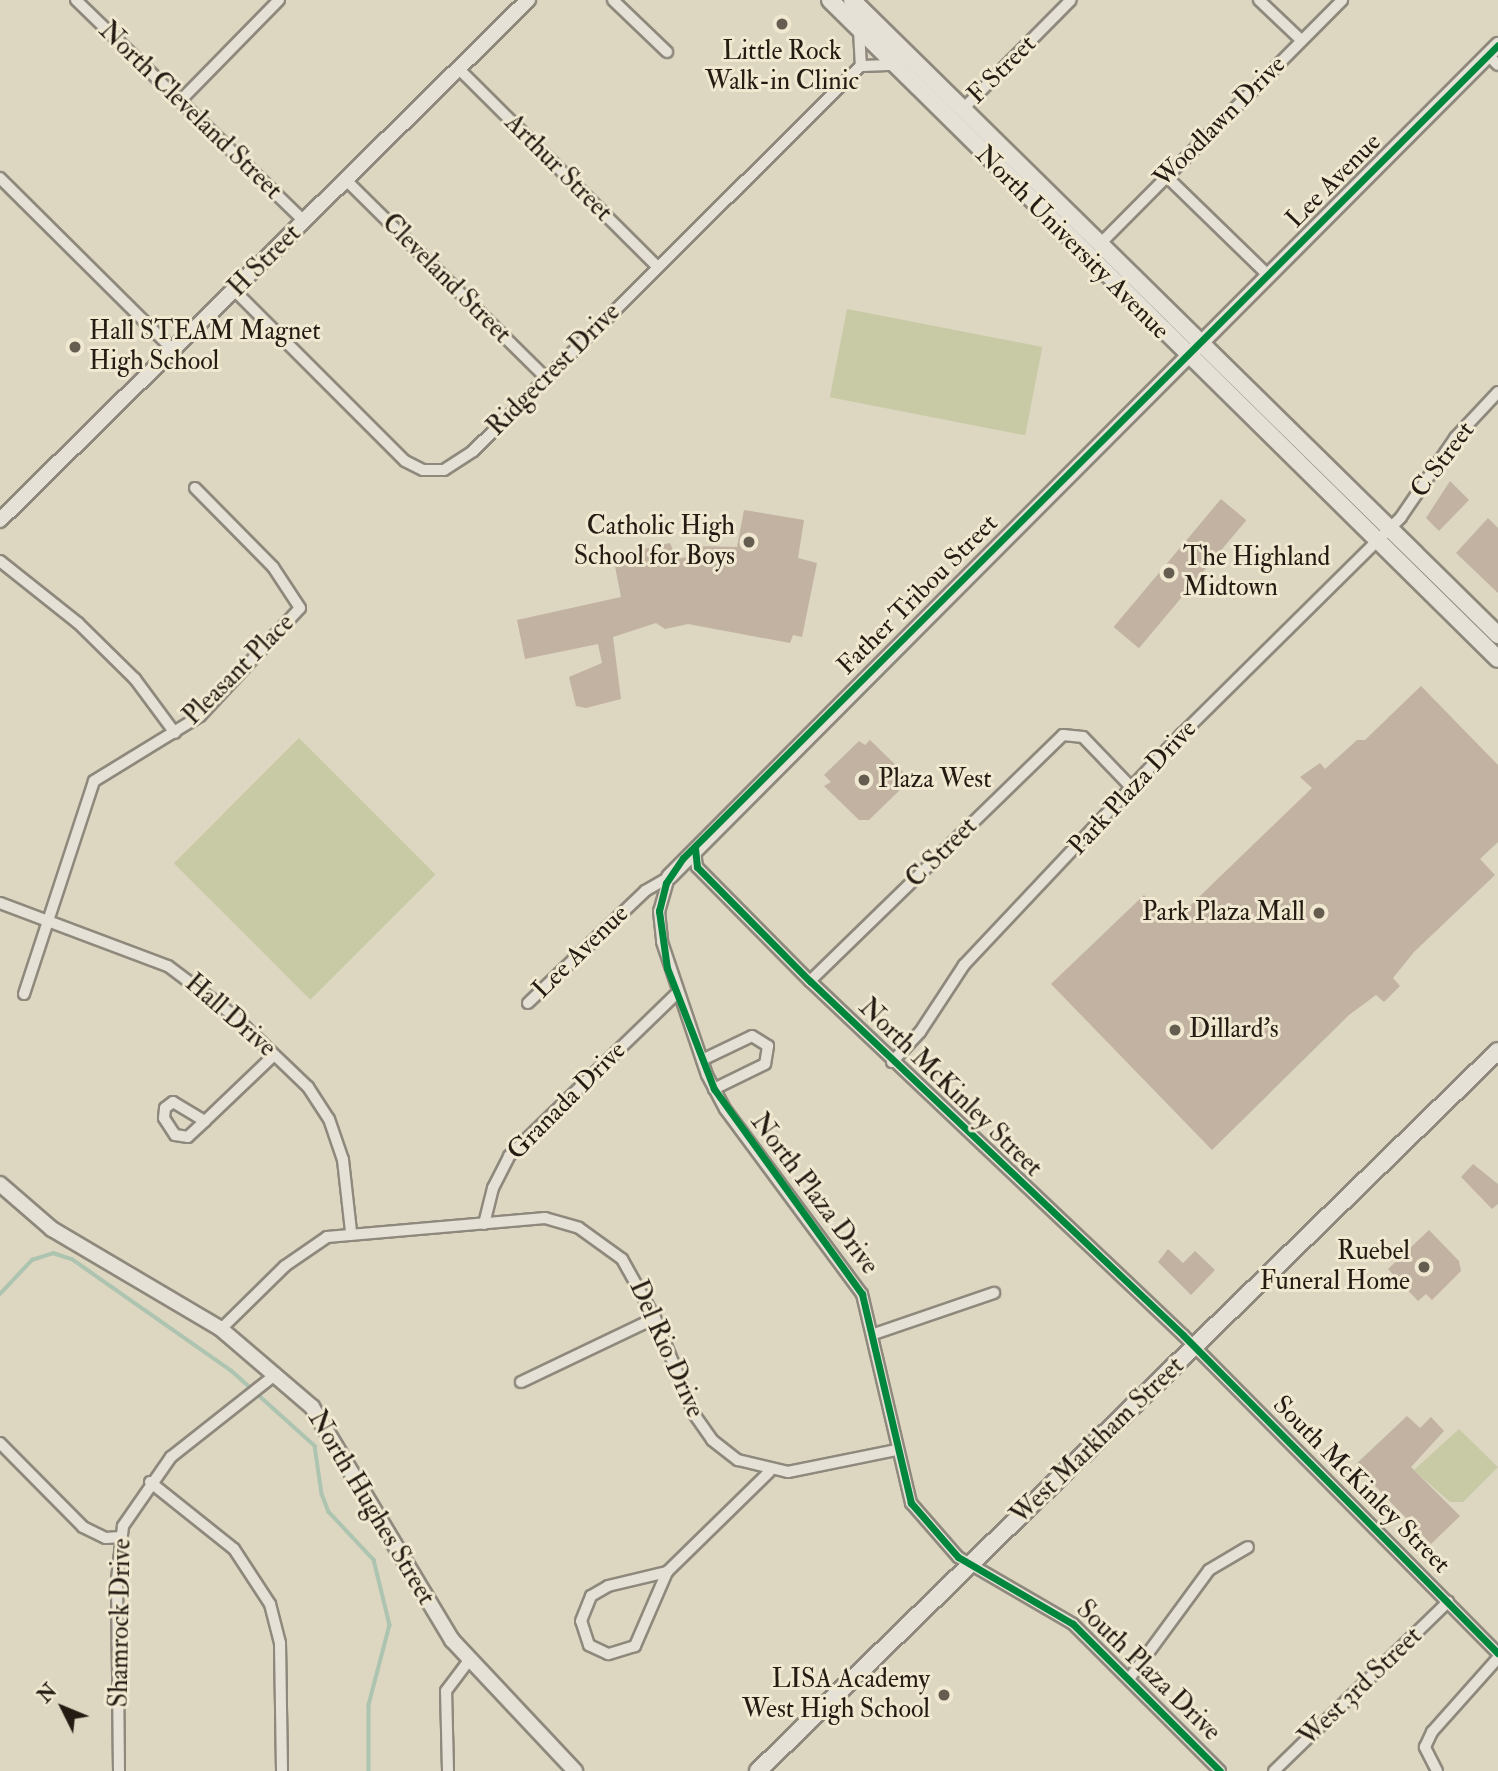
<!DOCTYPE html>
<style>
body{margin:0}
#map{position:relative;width:1498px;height:1771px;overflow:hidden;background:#ddd6c1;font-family:"IM FELL Double Pica",serif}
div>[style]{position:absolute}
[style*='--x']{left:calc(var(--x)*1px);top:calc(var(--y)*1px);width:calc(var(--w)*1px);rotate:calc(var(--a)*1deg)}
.green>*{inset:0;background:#c8caa5;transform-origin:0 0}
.stream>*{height:3.5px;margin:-1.75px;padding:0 1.75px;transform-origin:1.75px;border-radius:1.75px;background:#adc4b0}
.building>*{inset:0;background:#c1b2a1;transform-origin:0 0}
.roads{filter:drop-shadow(2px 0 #8e897c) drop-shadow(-2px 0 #8e897c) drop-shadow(0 2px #8e897c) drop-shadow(0 -2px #8e897c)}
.minor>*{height:10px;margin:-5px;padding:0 5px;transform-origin:5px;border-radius:5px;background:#e5e1d6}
.tertiary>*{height:14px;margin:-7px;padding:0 7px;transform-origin:7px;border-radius:7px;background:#e5e1d6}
.secondary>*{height:16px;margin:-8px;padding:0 8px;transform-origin:8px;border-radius:8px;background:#e5e1d6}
.cycleway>*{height:7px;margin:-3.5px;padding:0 3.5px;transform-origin:3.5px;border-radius:3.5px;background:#00873e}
.dots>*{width:19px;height:19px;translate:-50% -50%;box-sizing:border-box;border:4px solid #f0e8d0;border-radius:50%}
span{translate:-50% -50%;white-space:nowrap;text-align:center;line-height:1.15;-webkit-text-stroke:6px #f0e8d0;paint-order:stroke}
.poi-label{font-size:26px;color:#241c13}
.left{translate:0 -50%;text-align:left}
.right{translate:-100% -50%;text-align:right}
.street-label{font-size:26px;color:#241c13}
.north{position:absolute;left:28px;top:1673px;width:70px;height:70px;-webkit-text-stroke:5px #f0e8d0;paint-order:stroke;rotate:313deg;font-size:19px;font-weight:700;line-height:28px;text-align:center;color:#241c13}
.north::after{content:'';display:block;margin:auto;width:24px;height:32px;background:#241c13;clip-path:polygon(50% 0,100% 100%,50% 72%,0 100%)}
</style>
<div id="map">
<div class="green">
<i style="left:847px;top:309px;width:199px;height:90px;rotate:11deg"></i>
<i style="left:299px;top:738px;width:193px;height:177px;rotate:45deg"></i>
<i style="clip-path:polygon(1459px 1429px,1498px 1467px,1463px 1502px,1450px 1502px,1414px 1470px)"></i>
</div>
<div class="stream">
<i style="--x:0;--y:1294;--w:47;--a:-46.7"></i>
<i style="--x:32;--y:1260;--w:22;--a:-18"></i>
<i style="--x:53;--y:1253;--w:20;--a:18"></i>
<i style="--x:72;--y:1259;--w:195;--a:35"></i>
<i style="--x:232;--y:1371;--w:112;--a:42.1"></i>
<i style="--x:315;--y:1446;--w:49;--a:81.7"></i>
<i style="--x:322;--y:1494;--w:19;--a:69"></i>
<i style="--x:329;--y:1512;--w:66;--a:46.8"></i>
<i style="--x:374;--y:1560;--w:67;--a:76.2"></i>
<i style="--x:390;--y:1625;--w:83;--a:104.7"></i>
<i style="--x:369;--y:1705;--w:66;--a:90"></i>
</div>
<div class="building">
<i style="clip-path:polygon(1450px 481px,1469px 500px,1439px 531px,1426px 518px)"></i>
<i style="left:1221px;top:499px;width:33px;height:167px;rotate:40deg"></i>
<i style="clip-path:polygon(744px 510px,804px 520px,798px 558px,817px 563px,802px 637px,793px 635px,790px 643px,688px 624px,665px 629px,656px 623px,613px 637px,621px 699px,586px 708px,576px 706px,569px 677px,602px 663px,598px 644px,525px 659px,517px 620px,621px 597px,613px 556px,670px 543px,677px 559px,692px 556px,696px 546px,737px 547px)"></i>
<i style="clip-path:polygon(1488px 518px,1498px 528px,1498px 593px,1456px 553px)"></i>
<i style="clip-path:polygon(1421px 686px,1498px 765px,1498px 842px,1480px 859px,1495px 875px,1414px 952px,1393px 978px,1400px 986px,1384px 1002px,1376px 995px,1349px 1015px,1212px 1150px,1051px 984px,1144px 895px,1172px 923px,1312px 788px,1300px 777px,1320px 763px,1325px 769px,1357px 740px,1365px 740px)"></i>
<i style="clip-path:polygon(870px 740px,906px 775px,899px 781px,903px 787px,869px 820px,859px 820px,824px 786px,831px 782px,824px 775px,859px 741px,865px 745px)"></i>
<i style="clip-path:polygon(1473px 1164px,1498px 1184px,1498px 1204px,1492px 1209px,1461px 1177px)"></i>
<i style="clip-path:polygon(1429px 1230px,1459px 1261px,1461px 1271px,1432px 1300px,1426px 1294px,1418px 1301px,1388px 1269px)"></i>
<i style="clip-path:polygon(1168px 1249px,1183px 1263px,1195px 1251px,1215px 1270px,1191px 1295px,1158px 1262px)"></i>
<i style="clip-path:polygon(1407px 1416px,1420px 1428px,1431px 1417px,1444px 1431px,1411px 1467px,1460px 1516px,1431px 1544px,1355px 1465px)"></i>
</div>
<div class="roads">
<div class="minor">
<i style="--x:76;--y:0;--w:318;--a:44.1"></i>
<i style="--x:613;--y:0;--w:75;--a:43.9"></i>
<i style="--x:1259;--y:0;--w:58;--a:43.6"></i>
<i style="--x:859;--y:30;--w:36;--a:87"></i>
<i style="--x:1488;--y:55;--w:14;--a:45"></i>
<i style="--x:459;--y:69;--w:279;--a:44.9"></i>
<i style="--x:181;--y:100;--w:140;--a:-45.6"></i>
<i style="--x:963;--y:109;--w:153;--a:-45.3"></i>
<i style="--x:1166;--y:176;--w:144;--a:44.2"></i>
<i style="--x:0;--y:178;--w:244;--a:44.8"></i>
<i style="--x:347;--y:181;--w:279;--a:44.7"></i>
<i style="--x:1099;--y:245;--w:345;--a:-45.2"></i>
<i style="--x:235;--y:291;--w:240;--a:45"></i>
<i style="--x:405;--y:461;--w:20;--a:27"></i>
<i style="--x:423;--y:470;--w:21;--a:0"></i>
<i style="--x:444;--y:470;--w:35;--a:-33"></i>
<i style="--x:473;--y:451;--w:547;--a:-44.78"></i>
<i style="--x:861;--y:66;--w:35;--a:-2"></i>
<i style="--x:0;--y:561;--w:100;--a:38.5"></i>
<i style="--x:78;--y:623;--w:80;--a:44.5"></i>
<i style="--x:135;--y:679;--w:67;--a:53.5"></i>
<i style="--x:695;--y:849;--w:18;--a:84"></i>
<i style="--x:697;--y:867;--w:161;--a:45.3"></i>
<i style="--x:810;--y:981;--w:514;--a:43.5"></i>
<i style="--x:1183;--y:1335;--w:448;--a:45.3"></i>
<i style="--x:669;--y:877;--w:35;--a:106"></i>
<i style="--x:659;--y:911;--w:31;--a:84"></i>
<i style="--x:662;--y:942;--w:140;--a:71.3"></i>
<i style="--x:707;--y:1075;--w:38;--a:62"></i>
<i style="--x:725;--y:1109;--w:230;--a:53.5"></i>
<i style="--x:862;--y:1294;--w:215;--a:76.8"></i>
<i style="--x:911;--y:1503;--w:72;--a:49"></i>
<i style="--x:958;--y:1557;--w:133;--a:30.2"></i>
<i style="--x:1073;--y:1624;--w:208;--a:45"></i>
<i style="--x:0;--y:903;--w:179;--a:20.6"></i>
<i style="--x:168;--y:966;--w:83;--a:37.1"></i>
<i style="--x:234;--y:1016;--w:103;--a:43.8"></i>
<i style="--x:308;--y:1087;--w:38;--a:57"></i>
<i style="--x:329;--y:1119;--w:43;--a:71.1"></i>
<i style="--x:343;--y:1160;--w:71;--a:83.6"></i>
<i style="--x:810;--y:981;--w:353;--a:-44.2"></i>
<i style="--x:1063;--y:735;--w:20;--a:6"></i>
<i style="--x:1083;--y:737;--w:69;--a:46.2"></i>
<i style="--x:24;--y:994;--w:224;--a:-71.8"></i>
<i style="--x:94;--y:781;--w:124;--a:-31.5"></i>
<i style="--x:200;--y:716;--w:147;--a:-47.2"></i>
<i style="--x:300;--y:608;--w:49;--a:-123.4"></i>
<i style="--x:273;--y:567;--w:111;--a:-134.6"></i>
<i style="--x:528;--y:1003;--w:162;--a:-43.7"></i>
<i style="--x:645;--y:891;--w:28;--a:-30"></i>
<i style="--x:702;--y:1060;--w:55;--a:-25.6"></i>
<i style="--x:752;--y:1036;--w:19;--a:32"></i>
<i style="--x:768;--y:1046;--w:18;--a:99"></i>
<i style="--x:765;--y:1064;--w:57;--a:153.9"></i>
<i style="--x:892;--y:1062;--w:41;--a:-47"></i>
<i style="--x:920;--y:1032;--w:80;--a:-56.7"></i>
<i style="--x:964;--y:965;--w:318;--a:-46.7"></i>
<i style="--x:1182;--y:734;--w:308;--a:-44.7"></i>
<i style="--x:1401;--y:517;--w:96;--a:-55.6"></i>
<i style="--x:1455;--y:438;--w:63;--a:-46.9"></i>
<i style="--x:173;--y:1102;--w:37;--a:31"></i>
<i style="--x:205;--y:1121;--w:23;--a:137"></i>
<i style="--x:188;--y:1137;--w:13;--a:-171"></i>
<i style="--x:175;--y:1135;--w:20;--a:-123"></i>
<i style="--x:164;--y:1118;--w:10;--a:-84"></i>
<i style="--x:165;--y:1108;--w:10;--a:-37"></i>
<i style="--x:205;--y:1121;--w:95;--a:-43.7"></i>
<i style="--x:484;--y:1224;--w:37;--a:-76"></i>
<i style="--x:493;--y:1188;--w:36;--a:-63"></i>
<i style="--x:509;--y:1156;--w:234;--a:-44.1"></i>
<i style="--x:221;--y:1329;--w:90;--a:-44.5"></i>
<i style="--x:285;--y:1266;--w:51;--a:-34.6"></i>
<i style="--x:327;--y:1237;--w:219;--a:-5"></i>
<i style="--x:545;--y:1218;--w:35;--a:16"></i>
<i style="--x:579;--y:1228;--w:53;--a:35.8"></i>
<i style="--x:622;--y:1259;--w:68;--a:60.8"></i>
<i style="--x:655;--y:1318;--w:104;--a:67.9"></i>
<i style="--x:694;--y:1414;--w:32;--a:55"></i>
<i style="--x:712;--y:1440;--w:33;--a:38"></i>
<i style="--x:738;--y:1460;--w:51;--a:13.5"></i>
<i style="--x:788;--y:1472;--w:110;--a:-11.5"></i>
<i style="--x:874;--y:1334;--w:127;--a:-18.9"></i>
<i style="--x:521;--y:1382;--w:148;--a:-25.5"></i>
<i style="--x:0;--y:1443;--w:118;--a:45.3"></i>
<i style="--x:83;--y:1527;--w:25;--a:26"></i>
<i style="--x:106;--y:1538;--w:14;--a:-4"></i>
<i style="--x:150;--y:1482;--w:107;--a:38.6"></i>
<i style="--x:234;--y:1549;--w:66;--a:56.8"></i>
<i style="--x:270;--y:1604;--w:40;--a:75.6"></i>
<i style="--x:280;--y:1643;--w:128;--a:89.1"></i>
<i style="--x:667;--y:1572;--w:81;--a:113.4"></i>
<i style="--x:635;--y:1646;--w:28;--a:163"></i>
<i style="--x:608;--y:1654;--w:21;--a:-155"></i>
<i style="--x:589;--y:1645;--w:25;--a:-108"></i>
<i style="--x:581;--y:1621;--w:27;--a:-68"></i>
<i style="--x:591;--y:1596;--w:20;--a:-30"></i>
<i style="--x:608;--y:1586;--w:61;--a:-13.3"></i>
<i style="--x:667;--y:1572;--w:143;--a:-44.4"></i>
<i style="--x:1129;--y:1679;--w:135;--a:-53.7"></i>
<i style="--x:1209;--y:1570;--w:45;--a:-30.5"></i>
<i style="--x:119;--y:1771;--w:192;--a:-90.6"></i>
<i style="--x:117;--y:1579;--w:53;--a:-83.5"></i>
<i style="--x:123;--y:1526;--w:84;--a:-55.2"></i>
<i style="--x:171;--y:1457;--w:134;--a:-38.3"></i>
<i style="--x:448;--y:1771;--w:80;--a:-91.4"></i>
<i style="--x:446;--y:1691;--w:39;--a:-53"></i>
<i style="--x:1274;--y:1771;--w:243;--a:-44.2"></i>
<i style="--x:1437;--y:1771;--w:27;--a:-117"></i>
<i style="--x:1425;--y:1747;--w:17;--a:-65"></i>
<i style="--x:1432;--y:1732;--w:99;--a:-48.3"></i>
</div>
<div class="tertiary">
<i style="--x:0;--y:520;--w:741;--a:-44.56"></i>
<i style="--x:669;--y:877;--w:1175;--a:-45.1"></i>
<i style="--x:0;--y:1184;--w:69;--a:40.9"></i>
<i style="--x:52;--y:1229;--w:196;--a:30.6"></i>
<i style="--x:221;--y:1329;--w:120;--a:40.6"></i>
<i style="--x:312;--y:1407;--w:272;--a:59"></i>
<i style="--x:452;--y:1640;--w:180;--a:46.8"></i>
</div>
<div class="secondary">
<i style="--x:830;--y:0;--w:938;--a:44.61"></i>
<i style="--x:852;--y:0;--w:906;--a:44.51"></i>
<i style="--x:758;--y:1771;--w:1032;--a:-44.22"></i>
</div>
</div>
<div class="cycleway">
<i style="--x:695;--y:848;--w:19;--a:84"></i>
<i style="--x:697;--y:867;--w:161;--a:45.3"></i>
<i style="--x:810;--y:981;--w:514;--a:43.5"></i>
<i style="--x:1183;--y:1335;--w:448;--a:45.3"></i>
<i style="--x:1220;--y:1771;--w:208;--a:-135"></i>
<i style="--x:1073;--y:1624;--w:133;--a:-149.8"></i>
<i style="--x:958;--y:1557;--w:72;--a:-131"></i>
<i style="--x:911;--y:1503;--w:215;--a:-103.2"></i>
<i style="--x:862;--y:1294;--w:253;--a:-125.8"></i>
<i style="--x:714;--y:1089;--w:130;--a:-111.2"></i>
<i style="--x:667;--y:968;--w:58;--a:-98"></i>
<i style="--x:659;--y:911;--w:29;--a:-76"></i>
<i style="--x:666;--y:883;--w:30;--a:-56"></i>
<i style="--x:683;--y:858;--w:1151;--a:-44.93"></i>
</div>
<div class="dots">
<i style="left:782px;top:24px;background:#655d50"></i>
<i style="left:75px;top:347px;background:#655d50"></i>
<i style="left:749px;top:542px;background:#655d50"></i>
<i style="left:1169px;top:573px;background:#655d50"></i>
<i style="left:864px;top:780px;background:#655d50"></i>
<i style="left:1319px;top:913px;background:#655d50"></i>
<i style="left:1175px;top:1030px;background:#655d50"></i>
<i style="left:1424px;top:1267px;background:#655d50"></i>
<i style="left:944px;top:1695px;background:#655d50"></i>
</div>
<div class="poi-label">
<span style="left:782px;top:67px">Little Rock<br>Walk-in Clinic</span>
<span class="left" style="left:89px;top:347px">Hall STEAM Magnet<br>High School</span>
<span class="right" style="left:735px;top:542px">Catholic High<br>School for Boys</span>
<span class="left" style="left:1183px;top:573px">The Highland<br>Midtown</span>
<span class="left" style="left:878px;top:780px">Plaza West</span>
<span class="right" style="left:1305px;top:913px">Park Plaza Mall</span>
<span class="left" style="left:1189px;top:1030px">Dillard's</span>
<span class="right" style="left:1410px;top:1267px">Ruebel<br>Funeral Home</span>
<span class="right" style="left:930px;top:1695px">LISA Academy<br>West High School</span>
</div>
<div class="street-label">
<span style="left:1002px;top:70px;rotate:-45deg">F Street</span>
<span style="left:190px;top:111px;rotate:44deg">North Cleveland Street</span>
<span style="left:1220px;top:122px;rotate:-45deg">Woodlawn Drive</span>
<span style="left:558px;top:168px;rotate:45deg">Arthur Street</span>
<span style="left:1334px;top:181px;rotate:-45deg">Lee Avenue</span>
<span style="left:1072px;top:243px;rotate:45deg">North University Avenue</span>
<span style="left:265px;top:261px;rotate:-45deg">H Street</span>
<span style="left:446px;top:279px;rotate:45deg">Cleveland Street</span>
<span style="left:554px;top:370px;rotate:-45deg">Ridgecrest Drive</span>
<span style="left:1443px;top:460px;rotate:-53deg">C Street</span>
<span style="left:918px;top:595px;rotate:-45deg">Father Tribou Street</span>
<span style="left:239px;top:670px;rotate:-45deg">Pleasant Place</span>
<span style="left:1133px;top:788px;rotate:-47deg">Park Plaza Drive</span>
<span style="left:942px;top:853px;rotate:-45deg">C Street</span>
<span style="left:581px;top:952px;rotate:-44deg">Lee Avenue</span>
<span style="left:230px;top:1016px;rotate:41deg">Hall Drive</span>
<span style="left:950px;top:1088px;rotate:44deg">North McKinley Street</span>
<span style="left:567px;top:1101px;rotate:-45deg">Granada Drive</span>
<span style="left:814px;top:1194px;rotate:53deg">North Plaza Drive</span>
<span style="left:666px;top:1349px;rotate:66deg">Del Rio Drive</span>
<span style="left:1098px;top:1441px;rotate:-44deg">West Markham Street</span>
<span style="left:1361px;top:1485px;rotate:45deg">South McKinley Street</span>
<span style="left:371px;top:1508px;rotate:59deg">North Hughes Street</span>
<span style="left:121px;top:1623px;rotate:-89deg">Shamrock Drive</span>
<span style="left:1148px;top:1671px;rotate:44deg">South Plaza Drive</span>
<span style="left:1361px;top:1687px;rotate:-44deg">West 3rd Street</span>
</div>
<div class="north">N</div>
</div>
